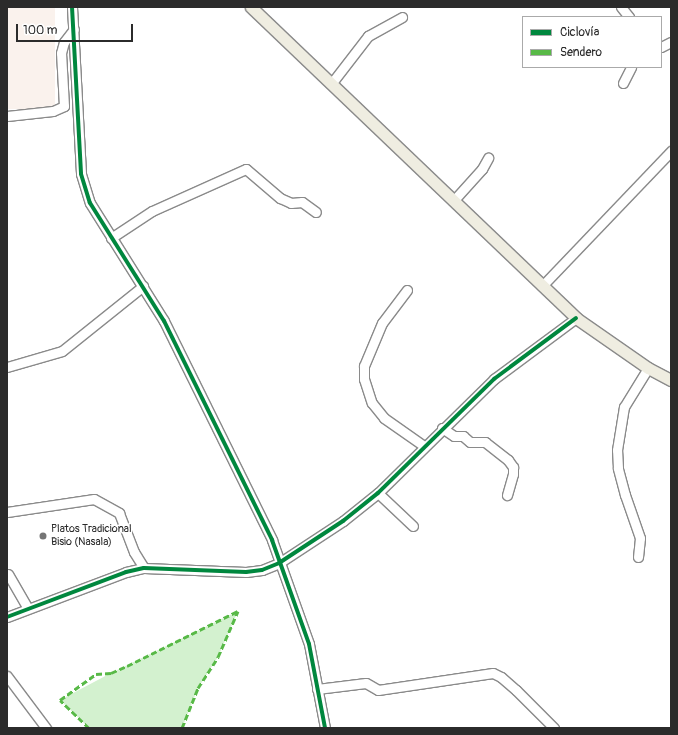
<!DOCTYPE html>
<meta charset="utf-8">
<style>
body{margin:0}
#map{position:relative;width:678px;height:735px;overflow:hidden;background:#fff;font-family:Pangolin,sans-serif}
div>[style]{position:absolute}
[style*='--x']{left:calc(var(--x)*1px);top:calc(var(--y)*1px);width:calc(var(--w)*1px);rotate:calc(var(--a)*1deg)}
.built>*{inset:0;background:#faf2ed;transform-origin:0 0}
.green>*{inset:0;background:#d3f1cf}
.roads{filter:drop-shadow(1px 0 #8a8a8a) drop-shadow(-1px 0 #8a8a8a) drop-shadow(0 1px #8a8a8a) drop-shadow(0 -1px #8a8a8a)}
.minor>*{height:9px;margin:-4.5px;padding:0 4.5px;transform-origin:4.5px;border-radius:4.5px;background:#fff}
.major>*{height:11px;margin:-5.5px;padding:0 5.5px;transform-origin:5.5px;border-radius:5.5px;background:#efede1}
.quiet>*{height:3px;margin-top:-1.5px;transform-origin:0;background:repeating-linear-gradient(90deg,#58b947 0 6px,transparent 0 9px)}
.cycleway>*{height:4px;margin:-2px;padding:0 2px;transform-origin:2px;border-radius:2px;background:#00873e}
.dots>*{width:11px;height:11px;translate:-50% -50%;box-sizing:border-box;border:2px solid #fff;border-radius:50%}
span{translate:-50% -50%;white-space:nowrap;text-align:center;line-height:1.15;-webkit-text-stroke:3px #fff;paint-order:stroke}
.poi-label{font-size:11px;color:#2b2b2b}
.left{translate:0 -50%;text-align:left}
.frame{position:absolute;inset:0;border:8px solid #2b2b2b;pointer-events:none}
.legend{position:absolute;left:522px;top:16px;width:140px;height:52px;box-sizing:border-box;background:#fff;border:1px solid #aaa;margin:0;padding:5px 7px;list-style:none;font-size:12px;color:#2b2b2b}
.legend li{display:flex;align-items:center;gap:8px;height:20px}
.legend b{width:20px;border:1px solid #aaa}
.scale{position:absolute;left:16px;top:24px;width:117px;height:18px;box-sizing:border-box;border:2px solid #2b2b2b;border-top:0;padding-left:5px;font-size:12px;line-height:14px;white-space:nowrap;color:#2b2b2b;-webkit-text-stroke:3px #fff;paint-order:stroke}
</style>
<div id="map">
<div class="built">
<i style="left:7px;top:7px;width:48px;height:102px"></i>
</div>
<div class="green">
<i style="clip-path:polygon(238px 611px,218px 657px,198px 688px,182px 728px,89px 728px,60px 700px,111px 673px)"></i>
</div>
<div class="roads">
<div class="minor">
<i style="--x:72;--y:7;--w:167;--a:86.9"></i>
<i style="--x:81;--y:174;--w:30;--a:73"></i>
<i style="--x:90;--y:203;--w:139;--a:57.9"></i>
<i style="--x:164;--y:321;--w:244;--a:63.7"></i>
<i style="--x:272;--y:540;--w:110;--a:70.4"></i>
<i style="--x:309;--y:644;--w:86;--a:79.2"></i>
<i style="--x:621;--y:7;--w:13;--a:51"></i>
<i style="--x:661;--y:47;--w:11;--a:-27"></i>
<i style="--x:623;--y:83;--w:18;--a:-63"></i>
<i style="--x:331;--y:84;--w:61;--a:-52.4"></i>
<i style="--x:368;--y:36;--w:39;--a:-29"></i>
<i style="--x:7;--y:116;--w:46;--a:-6.2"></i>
<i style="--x:53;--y:111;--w:12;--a:-24"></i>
<i style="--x:64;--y:106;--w:53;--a:-93.2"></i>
<i style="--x:61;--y:53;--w:11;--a:-75"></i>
<i style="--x:64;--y:42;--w:16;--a:-52"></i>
<i style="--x:454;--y:200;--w:42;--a:-47.9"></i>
<i style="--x:482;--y:169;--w:13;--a:-61"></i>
<i style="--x:111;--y:238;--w:49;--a:-33.4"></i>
<i style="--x:152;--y:211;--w:103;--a:-24.1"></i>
<i style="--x:246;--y:169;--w:45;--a:40.5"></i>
<i style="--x:280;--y:198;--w:12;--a:24"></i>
<i style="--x:291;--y:203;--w:11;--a:-5"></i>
<i style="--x:302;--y:202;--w:17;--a:36"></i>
<i style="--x:542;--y:286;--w:187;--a:-46.3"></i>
<i style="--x:407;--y:290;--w:41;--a:127.1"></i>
<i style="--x:382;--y:323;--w:47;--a:112.7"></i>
<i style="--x:364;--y:366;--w:13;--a:90"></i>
<i style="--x:364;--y:379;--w:25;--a:72"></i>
<i style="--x:372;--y:403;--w:19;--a:51"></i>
<i style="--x:384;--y:418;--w:49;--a:35"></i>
<i style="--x:7;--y:367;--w:57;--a:-16.2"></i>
<i style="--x:62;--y:351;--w:104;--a:-38.7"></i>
<i style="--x:442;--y:428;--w:14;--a:34"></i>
<i style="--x:454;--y:436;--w:9;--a:0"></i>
<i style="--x:463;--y:436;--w:9;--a:41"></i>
<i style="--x:470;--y:442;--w:15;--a:0"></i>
<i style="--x:485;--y:442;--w:29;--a:38"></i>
<i style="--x:508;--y:460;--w:9;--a:54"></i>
<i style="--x:513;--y:467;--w:7;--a:90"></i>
<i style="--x:513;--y:474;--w:22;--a:106"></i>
<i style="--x:378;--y:493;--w:48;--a:43.3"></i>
<i style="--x:7;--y:512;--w:88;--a:-8.5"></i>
<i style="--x:94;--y:499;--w:29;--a:29"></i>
<i style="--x:119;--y:513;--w:42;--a:69"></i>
<i style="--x:134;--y:552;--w:19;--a:58"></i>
<i style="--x:638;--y:557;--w:19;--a:-84"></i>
<i style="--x:640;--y:538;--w:46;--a:-109.2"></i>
<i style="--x:625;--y:495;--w:28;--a:-105"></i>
<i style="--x:618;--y:468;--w:18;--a:-93"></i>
<i style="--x:617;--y:450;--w:44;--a:-80.8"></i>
<i style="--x:624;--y:407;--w:46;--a:-58.4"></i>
<i style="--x:8;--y:574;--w:39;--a:60"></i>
<i style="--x:7;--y:617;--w:127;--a:-20.7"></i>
<i style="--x:126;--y:572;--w:18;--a:-13"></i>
<i style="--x:144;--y:568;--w:102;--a:2.2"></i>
<i style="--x:246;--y:572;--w:16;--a:-7"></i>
<i style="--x:262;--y:570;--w:18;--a:-22"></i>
<i style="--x:279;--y:563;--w:77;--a:-33.3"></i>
<i style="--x:343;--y:521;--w:45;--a:-38.7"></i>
<i style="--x:378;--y:493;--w:163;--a:-44.5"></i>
<i style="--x:494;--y:379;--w:102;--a:-36.6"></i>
<i style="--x:7;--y:676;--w:65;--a:53.1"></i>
<i style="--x:317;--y:689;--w:49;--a:-7"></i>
<i style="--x:366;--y:683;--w:14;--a:30"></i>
<i style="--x:378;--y:690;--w:116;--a:-8.4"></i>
<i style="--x:493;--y:673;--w:9;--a:27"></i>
<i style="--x:501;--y:677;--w:20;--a:41"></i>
<i style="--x:516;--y:690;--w:54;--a:45"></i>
</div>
<div class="major">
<i style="--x:251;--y:7;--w:450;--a:43.7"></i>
<i style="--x:576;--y:318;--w:88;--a:34.8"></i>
<i style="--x:648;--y:368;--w:26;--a:28"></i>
</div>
</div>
<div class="quiet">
<i style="--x:89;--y:728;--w:40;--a:-136"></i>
<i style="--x:60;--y:700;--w:44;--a:-35.8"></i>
<i style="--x:96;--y:674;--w:15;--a:-4"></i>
<i style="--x:111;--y:673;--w:17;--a:-24"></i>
<i style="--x:127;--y:666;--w:124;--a:-26.4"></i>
<i style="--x:182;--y:728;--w:43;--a:-68.2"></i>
<i style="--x:198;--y:688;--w:37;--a:-57"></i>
<i style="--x:218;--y:657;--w:50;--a:-66.5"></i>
</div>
<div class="cycleway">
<i style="--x:72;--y:7;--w:167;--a:86.9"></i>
<i style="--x:81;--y:174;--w:30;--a:73"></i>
<i style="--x:90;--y:203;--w:139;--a:57.9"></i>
<i style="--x:164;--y:321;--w:244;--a:63.7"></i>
<i style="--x:272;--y:540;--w:110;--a:70.4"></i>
<i style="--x:309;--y:644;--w:86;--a:79.2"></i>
<i style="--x:7;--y:617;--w:127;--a:-20.7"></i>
<i style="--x:126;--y:572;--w:18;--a:-13"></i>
<i style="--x:144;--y:568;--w:102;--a:2.2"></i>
<i style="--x:246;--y:572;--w:16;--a:-7"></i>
<i style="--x:262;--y:570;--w:18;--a:-22"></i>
<i style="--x:279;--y:563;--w:77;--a:-33.3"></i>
<i style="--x:343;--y:521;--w:45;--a:-38.7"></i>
<i style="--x:378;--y:493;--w:163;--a:-44.5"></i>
<i style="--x:494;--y:379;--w:102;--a:-36.6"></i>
</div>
<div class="dots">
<i style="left:43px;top:536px;background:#757575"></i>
</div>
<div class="poi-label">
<span class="left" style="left:51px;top:536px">Platos Tradicional<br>Bisio (Nasala)</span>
</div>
<div class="frame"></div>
<ul class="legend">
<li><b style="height:5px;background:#00873e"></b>Ciclovía</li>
<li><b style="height:5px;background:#58b947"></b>Sendero</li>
</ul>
<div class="scale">100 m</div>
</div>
